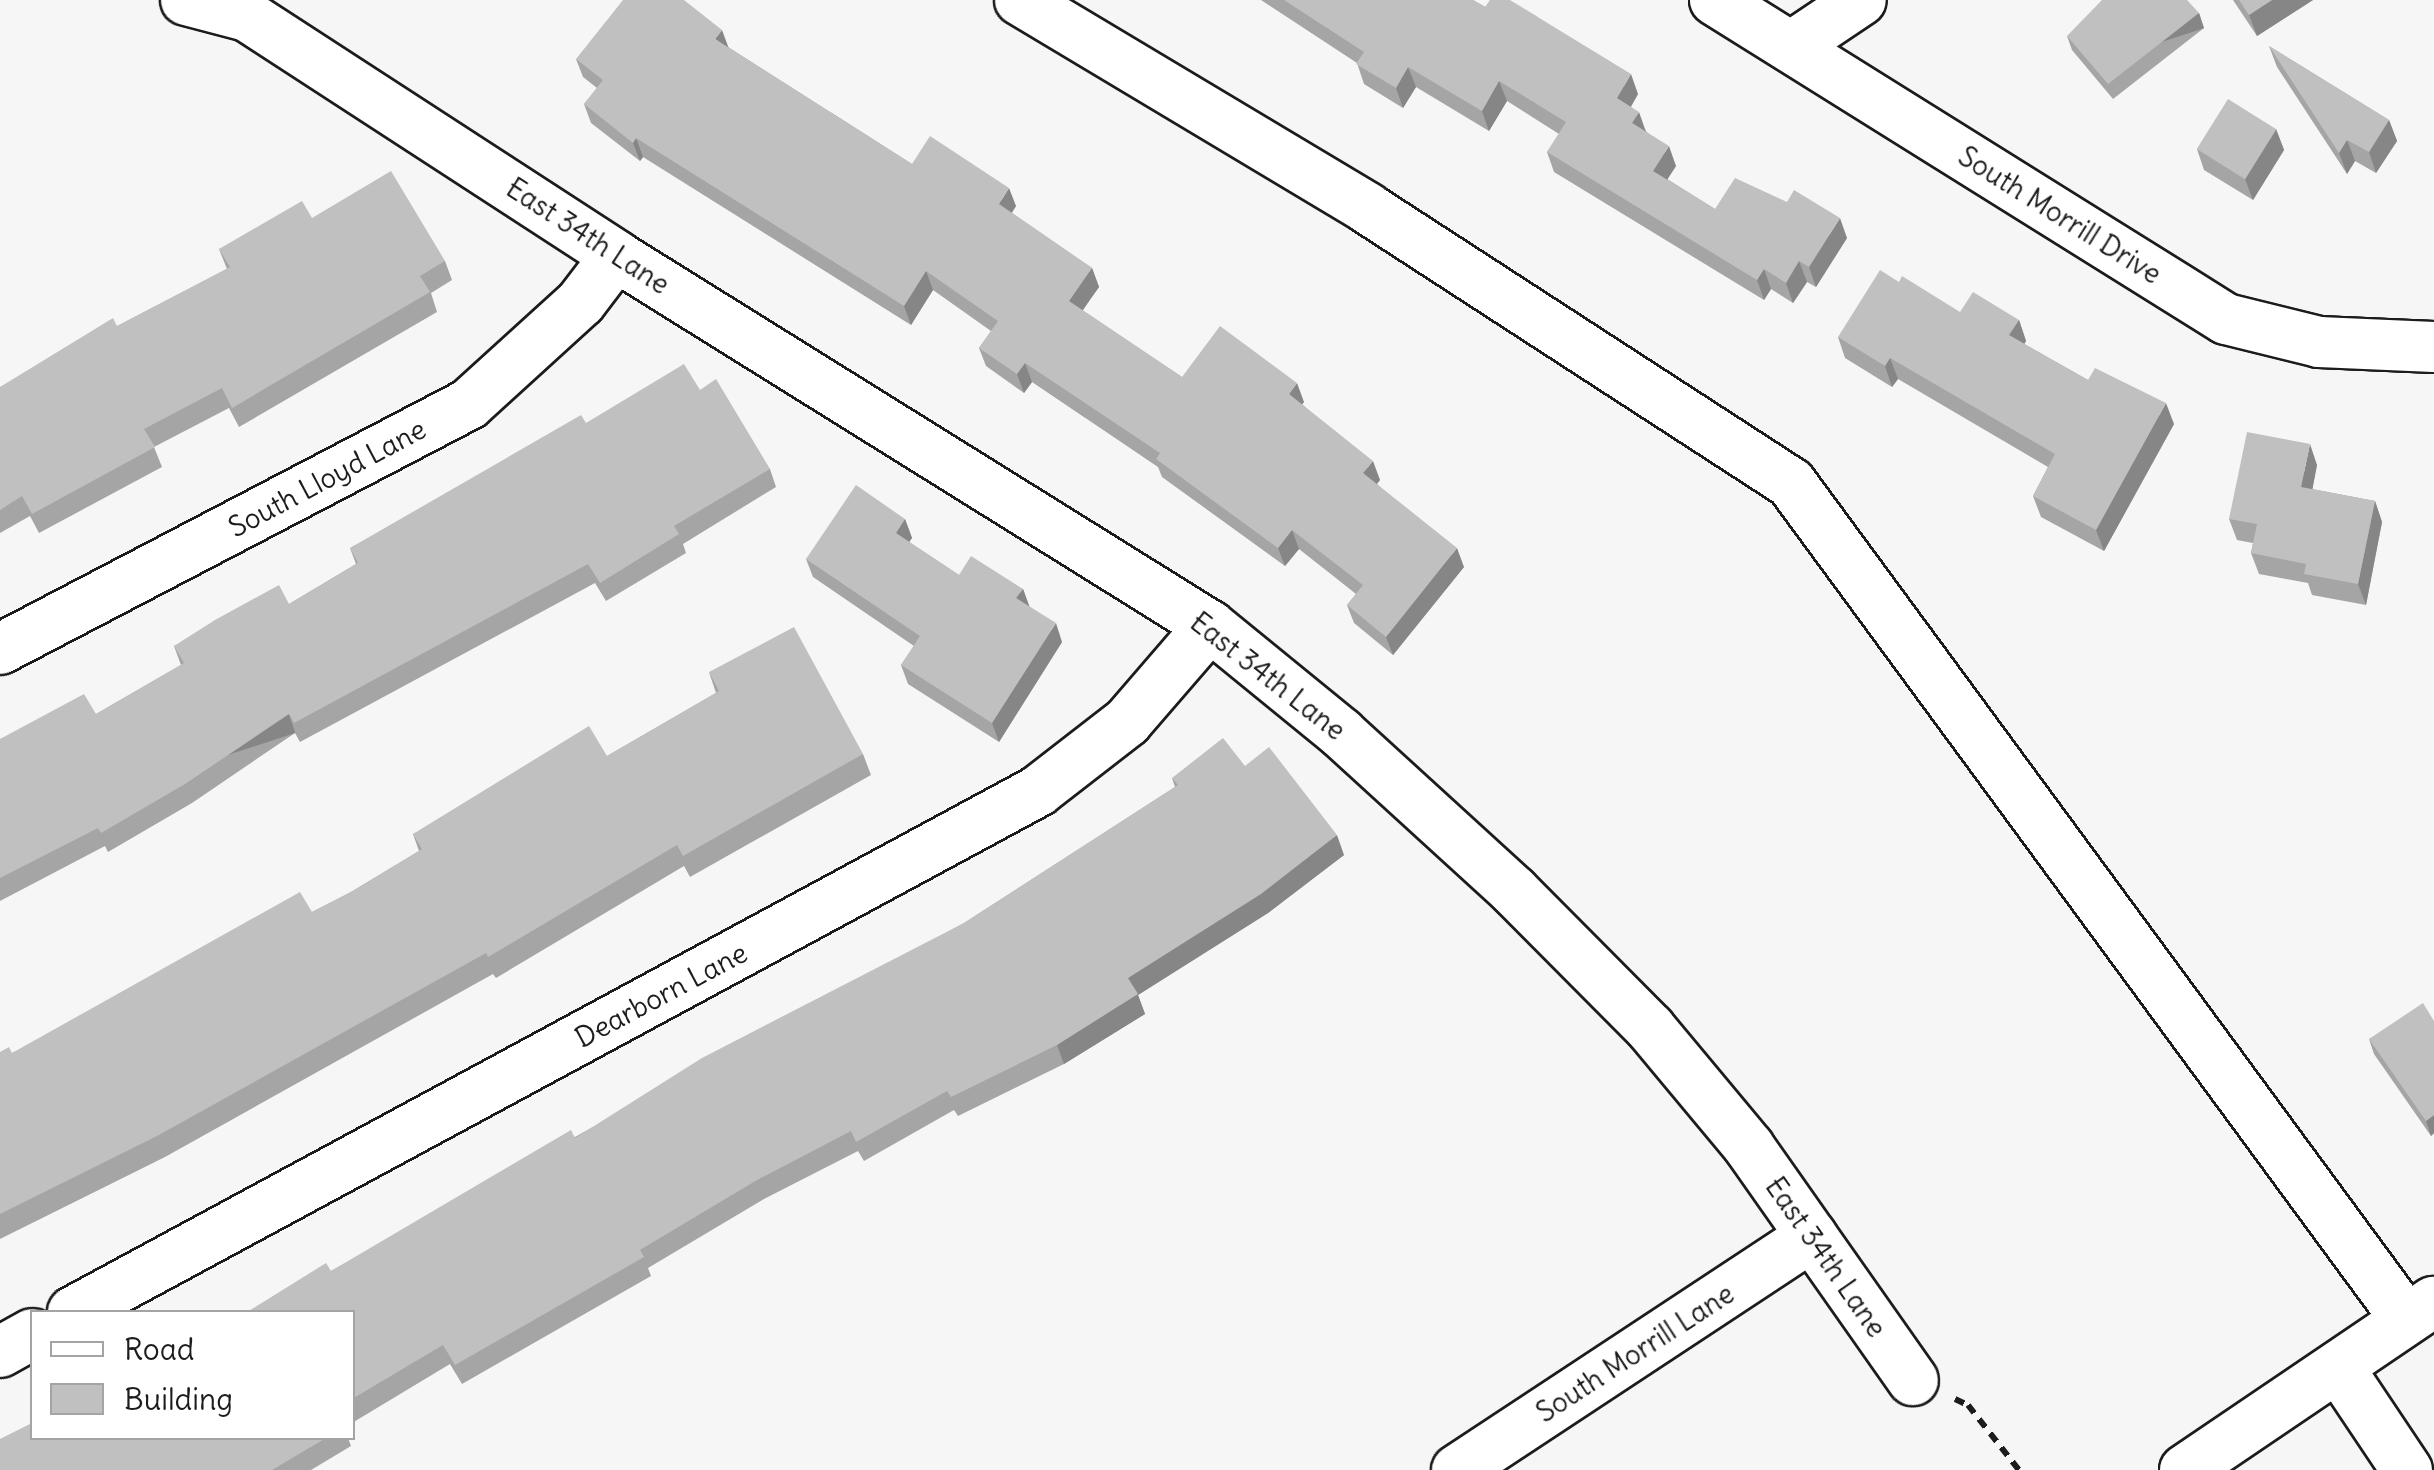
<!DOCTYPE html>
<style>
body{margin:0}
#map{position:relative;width:2434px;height:1470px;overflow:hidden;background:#f6f6f6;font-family:Delius,sans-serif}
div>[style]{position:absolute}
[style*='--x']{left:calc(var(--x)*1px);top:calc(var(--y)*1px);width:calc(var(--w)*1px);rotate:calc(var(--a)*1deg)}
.path>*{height:6px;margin-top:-3px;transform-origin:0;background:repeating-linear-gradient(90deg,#1c1c1c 0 10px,transparent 0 18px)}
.roads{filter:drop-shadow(2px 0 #1c1c1c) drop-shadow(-2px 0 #1c1c1c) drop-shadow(0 2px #1c1c1c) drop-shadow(0 -2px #1c1c1c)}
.minor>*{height:50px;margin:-25px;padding:0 25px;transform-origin:25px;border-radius:25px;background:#fff}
.wall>*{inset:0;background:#a5a5a5}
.shaded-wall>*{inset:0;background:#868686;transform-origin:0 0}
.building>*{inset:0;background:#c0c0c0;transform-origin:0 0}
span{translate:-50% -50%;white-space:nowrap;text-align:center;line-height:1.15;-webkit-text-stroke:10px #fff;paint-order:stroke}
.street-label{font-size:28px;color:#1c1c1c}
.legend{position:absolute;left:30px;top:1310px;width:325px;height:130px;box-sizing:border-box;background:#fff;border:2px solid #a4a4a4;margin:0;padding:12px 18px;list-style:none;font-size:30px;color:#1c1c1c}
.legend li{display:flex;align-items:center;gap:20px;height:50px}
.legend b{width:50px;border:2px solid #a4a4a4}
</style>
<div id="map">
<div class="path">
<i style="--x:1955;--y:1399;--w:14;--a:25"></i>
<i style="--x:1968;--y:1405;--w:83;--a:51.9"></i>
</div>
<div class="roads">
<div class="minor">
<i style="--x:186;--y:0;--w:63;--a:14.7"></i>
<i style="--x:247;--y:16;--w:440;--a:33"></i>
<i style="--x:616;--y:256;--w:700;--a:31.92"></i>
<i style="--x:1210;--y:626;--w:169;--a:39.2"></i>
<i style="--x:1341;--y:733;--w:234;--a:42.4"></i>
<i style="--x:1514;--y:891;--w:193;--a:45.2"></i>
<i style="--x:1650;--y:1028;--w:155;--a:50.2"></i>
<i style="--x:1749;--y:1147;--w:285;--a:54.9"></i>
<i style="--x:1020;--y:0;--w:405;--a:30.9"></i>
<i style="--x:1367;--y:208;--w:505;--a:32.97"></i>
<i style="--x:1791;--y:483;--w:1038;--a:53.66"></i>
<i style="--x:1715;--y:0;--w:602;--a:31.98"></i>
<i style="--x:2226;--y:319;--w:96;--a:13.9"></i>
<i style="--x:2319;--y:342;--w:115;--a:2.5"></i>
<i style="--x:1791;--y:47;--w:84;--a:-33.9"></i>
<i style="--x:0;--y:649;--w:529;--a:-27.58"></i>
<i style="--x:469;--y:404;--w:151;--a:-42.3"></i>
<i style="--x:581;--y:302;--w:58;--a:-52.7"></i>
<i style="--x:73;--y:1312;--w:1097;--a:-28.36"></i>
<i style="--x:1038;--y:791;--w:113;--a:-37.8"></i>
<i style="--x:1127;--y:722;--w:127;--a:-49.2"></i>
<i style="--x:0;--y:1352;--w:37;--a:-29"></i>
<i style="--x:2338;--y:1367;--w:124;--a:56.2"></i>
<i style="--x:1457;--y:1470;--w:425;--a:-33.4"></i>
<i style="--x:2185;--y:1470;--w:300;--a:-34.1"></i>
</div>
</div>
<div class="wall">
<i style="clip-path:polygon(1261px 0,1473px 0,1638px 94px,1631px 107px,1646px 131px,1676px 166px,1667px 179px,1715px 209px,1847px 238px,1816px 287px,1807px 282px,1793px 303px,1771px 289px,1764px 300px,1554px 172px,1547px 152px,1559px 134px,1507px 101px,1489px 131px,1416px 87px,1403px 108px,1364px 84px,1357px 63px)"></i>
<i style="clip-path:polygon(2233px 0,2313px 0,2257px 36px)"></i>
<i style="clip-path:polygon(2199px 13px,2204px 28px,2113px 99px,2072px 50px,2067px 36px)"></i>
<i style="clip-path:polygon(2269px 46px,2389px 120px,2397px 141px,2376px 173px,2355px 161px,2347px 174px,2277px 67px)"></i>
<i style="clip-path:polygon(728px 47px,912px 164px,1016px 206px,1012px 213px,1092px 268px,1099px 287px,1082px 310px,1182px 377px,1304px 402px,1302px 404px,1380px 480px,1377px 484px,1464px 567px,1393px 655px,1354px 623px,1347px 605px,1356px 594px,1299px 549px,1285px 566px,1162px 477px,1158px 467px,1032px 382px,1024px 393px,986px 366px,979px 348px,991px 331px,933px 290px,911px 325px,643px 157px,640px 161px,591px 123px,584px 104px,597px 88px,583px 77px,576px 59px)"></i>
<i style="clip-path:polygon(2276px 129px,2284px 150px,2253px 200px,2204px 170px,2197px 149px)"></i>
<i style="clip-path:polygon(312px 218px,445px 261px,452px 280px,431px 293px,437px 312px,239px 427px,229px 408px,154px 447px,162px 467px,39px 533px,30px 516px,0 533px,0 387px,227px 269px,219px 249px)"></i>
<i style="clip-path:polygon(1960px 312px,2019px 320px,2026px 341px,2024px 344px,2088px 380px,2174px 424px,2104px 551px,2041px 517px,2033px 496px,2048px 467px,1898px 379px,1892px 387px,1845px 358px,1838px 337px)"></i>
<i style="clip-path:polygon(700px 390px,770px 469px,776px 487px,683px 544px,686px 553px,606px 601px,595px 583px,300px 742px,295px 733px,192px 803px,108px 852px,105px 846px,0 901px,0 739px,96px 714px,181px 665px,174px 646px,289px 604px,356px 564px,350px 548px,586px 423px)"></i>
<i style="clip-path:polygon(2317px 465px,2312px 489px,2375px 501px,2382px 522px,2366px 605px,2312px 595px,2308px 583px,2259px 574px,2251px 553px,2253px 543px,2237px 540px,2229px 519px)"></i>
<i style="clip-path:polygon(905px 519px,912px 538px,909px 542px,959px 575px,1023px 589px,1029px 606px,1062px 642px,999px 742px,908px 684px,901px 665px,914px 646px,813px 577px,806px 559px)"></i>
<i style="clip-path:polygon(709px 672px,863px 754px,871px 775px,690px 877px,684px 866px,496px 978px,493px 974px,165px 1157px,0 1239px,0 1052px,12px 1053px,312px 912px,351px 892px,419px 851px,413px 834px,607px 756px,716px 693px)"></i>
<i style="clip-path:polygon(1245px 766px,1344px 855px,1268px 913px,1138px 995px,1145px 1014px,1064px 1064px,958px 1116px,954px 1110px,864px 1161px,858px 1151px,764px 1199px,648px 1268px,651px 1276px,462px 1384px,450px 1364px,352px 1423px,352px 1312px,331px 1271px,964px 923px,1175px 787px,1172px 778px)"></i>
<i style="clip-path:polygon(2434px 1021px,2434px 1133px,2431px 1136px,2374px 1054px,2369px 1039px)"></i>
<i style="clip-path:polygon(32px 1438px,348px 1438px,351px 1446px,311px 1470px,0 1470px)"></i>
</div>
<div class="shaded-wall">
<i style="clip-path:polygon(2272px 0,2313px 0,2257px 36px,2249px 15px)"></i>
<i style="left:2199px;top:13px;width:16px;height:115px;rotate:72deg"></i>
<i style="clip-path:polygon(722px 30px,729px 49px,715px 39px)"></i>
<i style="clip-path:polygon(1408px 67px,1416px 87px,1403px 108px,1396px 88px)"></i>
<i style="clip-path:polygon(1631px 74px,1638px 94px,1624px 118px,1617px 98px)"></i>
<i style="clip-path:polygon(1499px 81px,1507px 101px,1489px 131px,1482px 111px)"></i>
<i style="clip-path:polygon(1639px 112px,1646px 132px,1632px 123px)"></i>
<i style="clip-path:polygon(2389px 120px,2397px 141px,2376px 173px,2369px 152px)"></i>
<i style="clip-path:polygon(2276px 129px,2284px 150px,2253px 200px,2245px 179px)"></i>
<i style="clip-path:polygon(636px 138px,643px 157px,640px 161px,633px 143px)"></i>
<i style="clip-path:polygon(2347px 140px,2355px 161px,2347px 174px,2339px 153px)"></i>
<i style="clip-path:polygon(1669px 146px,1676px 166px,1660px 191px,1653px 171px)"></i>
<i style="clip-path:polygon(1009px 188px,1016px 206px,1005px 222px,999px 204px)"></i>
<i style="clip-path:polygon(1840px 218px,1847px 238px,1816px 287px,1809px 267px)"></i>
<i style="clip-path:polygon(1799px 261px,1807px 282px,1793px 303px,1786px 283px)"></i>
<i style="clip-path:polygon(1092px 268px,1099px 287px,1076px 320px,1069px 301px)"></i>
<i style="clip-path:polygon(1764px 269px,1771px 289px,1764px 300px,1757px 280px)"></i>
<i style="clip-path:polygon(926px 271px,933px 290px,911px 325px,904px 306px)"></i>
<i style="clip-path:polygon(2019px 320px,2026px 341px,2017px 356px,2009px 335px)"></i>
<i style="clip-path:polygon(1890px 358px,1898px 379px,1892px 387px,1885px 366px)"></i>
<i style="clip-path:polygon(1025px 363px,1032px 382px,1024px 393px,1017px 374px)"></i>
<i style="clip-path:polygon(1297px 383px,1304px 402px,1296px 412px,1289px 394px)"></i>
<i style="clip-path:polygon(2166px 403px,2174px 424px,2104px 551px,2096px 530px)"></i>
<i style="clip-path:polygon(2310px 444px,2317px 465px,2309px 508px,2301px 487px)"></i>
<i style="clip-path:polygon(1373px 461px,1380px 480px,1370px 492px,1363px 473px)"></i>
<i style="clip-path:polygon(2375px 501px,2382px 522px,2366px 605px,2358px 584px)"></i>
<i style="clip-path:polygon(905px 519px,912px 538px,903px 551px,896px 533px)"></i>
<i style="clip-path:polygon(1292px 530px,1299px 549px,1285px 566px,1278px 548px)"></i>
<i style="clip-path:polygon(1457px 548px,1464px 567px,1393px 655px,1386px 637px)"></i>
<i style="clip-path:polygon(1023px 589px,1030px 608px,1016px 598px)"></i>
<i style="clip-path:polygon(1056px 623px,1062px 642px,999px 742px,992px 723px)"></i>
<i style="left:289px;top:714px;width:20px;height:125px;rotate:72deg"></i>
<i style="clip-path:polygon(1337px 835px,1344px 855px,1268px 913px,1138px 995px,1145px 1014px,1064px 1064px,1057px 1045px,1128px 978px)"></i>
<i style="clip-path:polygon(2434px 1115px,2434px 1133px,2431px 1136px,2426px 1121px)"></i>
</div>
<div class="building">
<i style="clip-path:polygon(623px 0,684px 0,722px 30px,715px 39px,912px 164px,930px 136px,1009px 188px,999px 204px,1092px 268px,1069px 301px,1182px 377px,1220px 326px,1297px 383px,1289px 394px,1373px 461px,1363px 473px,1457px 548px,1386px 637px,1347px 605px,1363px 585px,1292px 530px,1278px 548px,1156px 459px,1160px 453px,1025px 363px,1017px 374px,979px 348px,998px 321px,926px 271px,904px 306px,636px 138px,633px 143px,584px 104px,603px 80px,576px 59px)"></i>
<i style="clip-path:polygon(1284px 0,1473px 0,1485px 7px,1490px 0,1510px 0,1631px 74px,1617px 98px,1639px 112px,1632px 123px,1669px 146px,1653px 171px,1715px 209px,1735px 178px,1787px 202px,1794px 190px,1840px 218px,1809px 267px,1799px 261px,1786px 283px,1764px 269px,1757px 280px,1547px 152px,1566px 122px,1499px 81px,1482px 111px,1408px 67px,1396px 88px,1356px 64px,1364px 52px)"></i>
<i style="clip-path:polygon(2102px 0,2187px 0,2199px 13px,2108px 84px,2067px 36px)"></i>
<i style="clip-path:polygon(2239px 0,2272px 0,2249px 15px)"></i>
<i style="clip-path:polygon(2269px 46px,2389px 120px,2369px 152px,2347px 140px,2339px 153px)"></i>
<i style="left:2228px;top:99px;width:57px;height:59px;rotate:32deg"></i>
<i style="clip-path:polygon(391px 171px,445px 261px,420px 276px,430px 292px,232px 408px,222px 388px,144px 429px,155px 447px,32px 514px,22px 496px,0 510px,0 387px,113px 318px,117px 326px,230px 267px,219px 249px,302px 201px,312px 218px)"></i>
<i style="clip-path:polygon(1880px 270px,1899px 282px,1902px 276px,1960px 312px,1973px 292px,2019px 320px,2009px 335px,2088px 380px,2095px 368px,2166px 403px,2096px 530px,2033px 496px,2055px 454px,1890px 358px,1885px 366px,1838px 337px)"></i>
<i style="clip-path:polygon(684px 364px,700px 390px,716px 379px,770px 469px,674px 526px,679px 534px,600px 583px,588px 564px,294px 723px,289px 714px,185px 784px,101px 833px,98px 828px,0 878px,0 739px,84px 694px,96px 714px,184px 663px,174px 646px,215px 620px,279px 585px,289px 604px,358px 563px,350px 548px,581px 415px,586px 423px)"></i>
<i style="clip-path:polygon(2247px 432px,2310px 444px,2301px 487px,2375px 501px,2358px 584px,2304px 574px,2306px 564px,2251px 553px,2257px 524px,2229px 519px)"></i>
<i style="clip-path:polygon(856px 485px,905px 519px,896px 533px,959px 575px,971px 556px,1023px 589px,1016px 598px,1056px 623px,992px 723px,901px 665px,920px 636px,806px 559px)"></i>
<i style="clip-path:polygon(794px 627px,863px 754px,683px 856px,677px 845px,488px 957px,486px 953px,157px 1136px,0 1214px,0 1052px,9px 1047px,12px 1053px,300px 892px,312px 912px,351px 892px,422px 849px,413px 834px,589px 726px,607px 756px,719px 691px,709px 672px)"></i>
<i style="clip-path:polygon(1223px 738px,1245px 766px,1269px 747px,1337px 835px,1261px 894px,1128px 978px,1138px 994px,1057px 1045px,951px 1097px,947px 1091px,856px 1142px,851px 1131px,757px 1180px,640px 1250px,644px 1257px,455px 1365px,443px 1345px,352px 1399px,352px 1312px,247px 1312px,326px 1263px,331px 1271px,571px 1130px,575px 1138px,702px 1058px,964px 923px,1178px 785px,1172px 778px)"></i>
<i style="clip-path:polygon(2423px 1003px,2434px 1021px,2434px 1115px,2426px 1121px,2369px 1039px)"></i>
<i style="clip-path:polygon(32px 1423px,32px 1438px,326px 1438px,272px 1470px,0 1470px,0 1439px)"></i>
</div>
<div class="street-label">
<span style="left:2060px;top:215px;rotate:32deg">South Morrill Drive</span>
<span style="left:588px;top:236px;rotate:33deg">East 34th Lane</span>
<span style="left:327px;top:478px;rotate:-28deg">South Lloyd Lane</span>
<span style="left:1268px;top:676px;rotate:38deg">East 34th Lane</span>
<span style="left:661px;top:995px;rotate:-28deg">Dearborn Lane</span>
<span style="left:1826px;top:1257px;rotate:55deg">East 34th Lane</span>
<span style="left:1635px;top:1353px;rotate:-33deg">South Morrill Lane</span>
</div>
<ul class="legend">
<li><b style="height:12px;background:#fff"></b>Road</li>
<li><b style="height:28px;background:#c0c0c0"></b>Building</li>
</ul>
</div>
